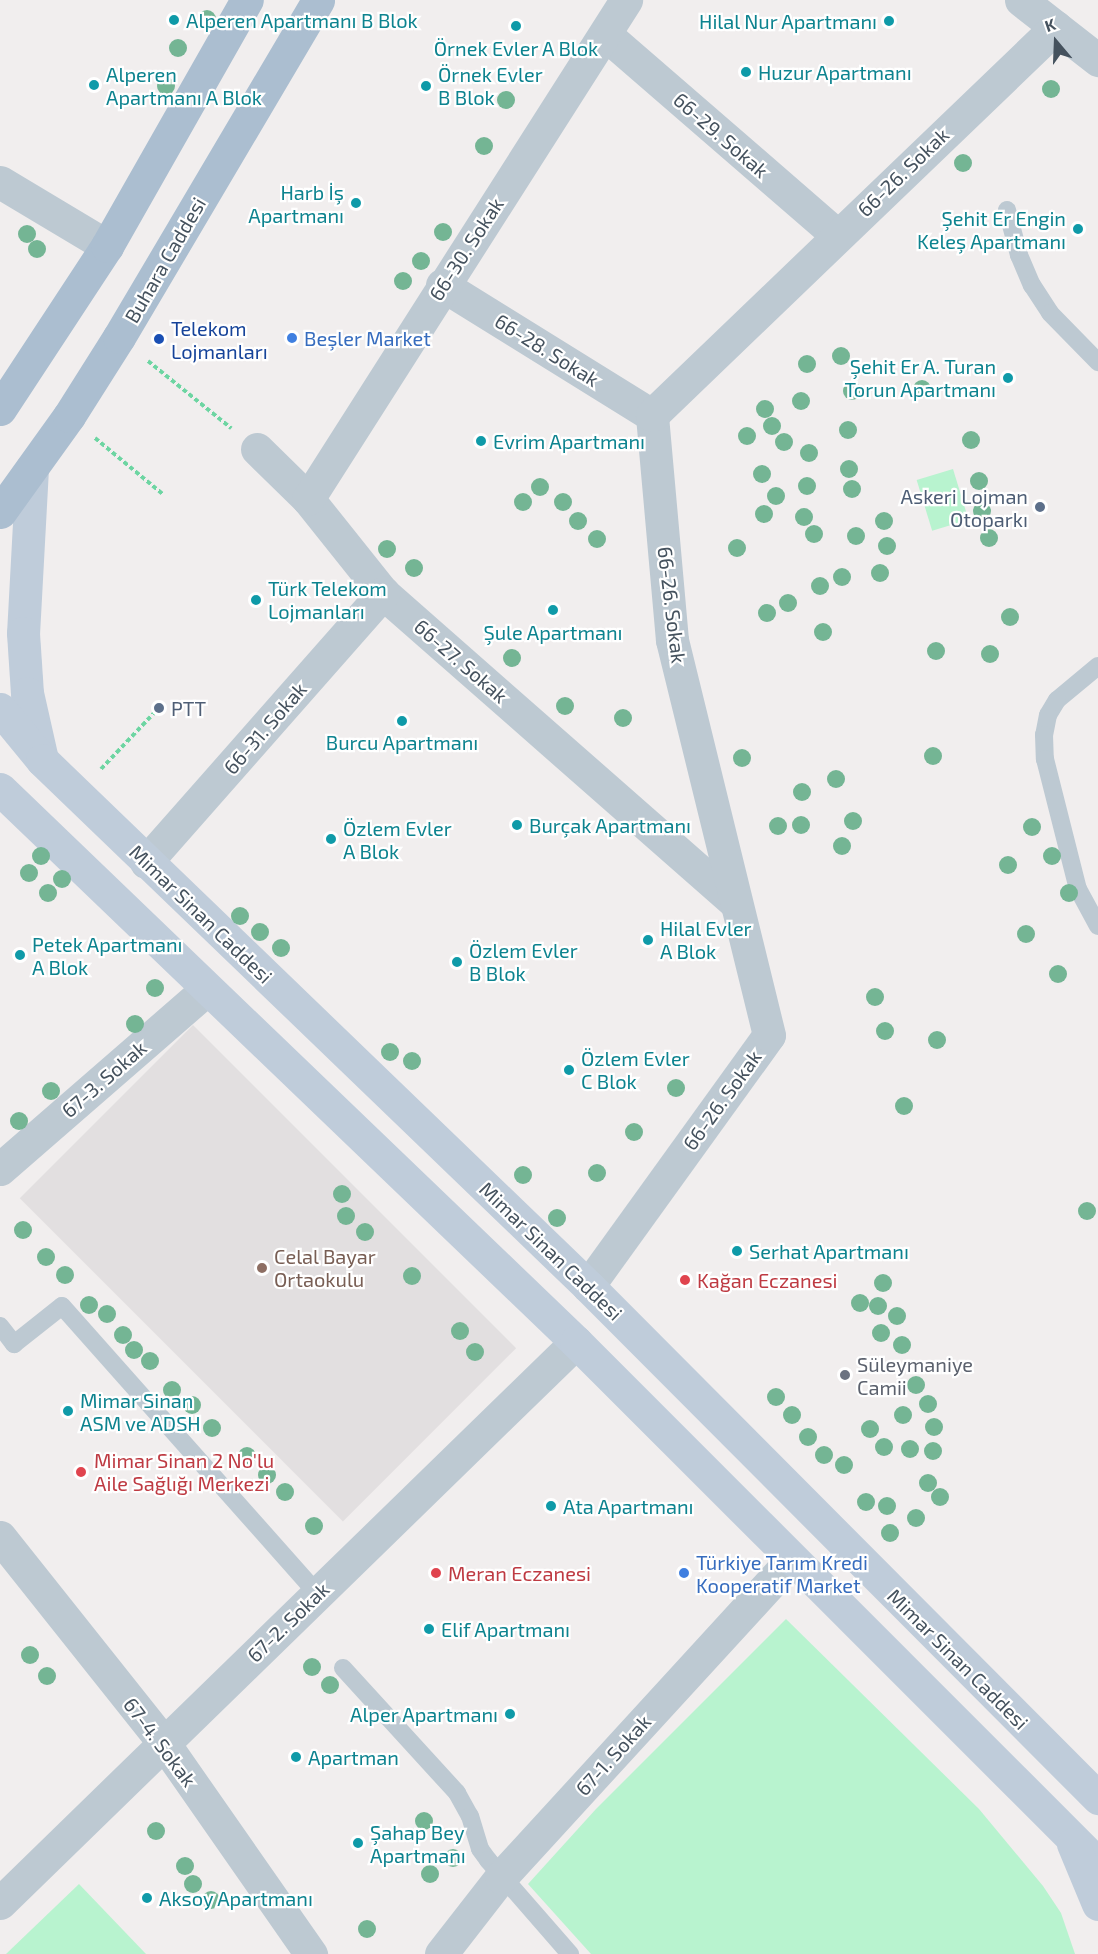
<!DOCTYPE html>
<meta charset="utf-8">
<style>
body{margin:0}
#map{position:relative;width:1098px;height:1954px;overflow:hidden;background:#f1eeee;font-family:"Exo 2",sans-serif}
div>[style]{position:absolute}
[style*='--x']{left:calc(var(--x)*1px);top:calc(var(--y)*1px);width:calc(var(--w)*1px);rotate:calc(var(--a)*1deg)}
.education>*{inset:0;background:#e2dfe0;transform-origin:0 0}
.green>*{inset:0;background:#b8f3cf;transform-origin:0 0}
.path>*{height:4px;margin-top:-2px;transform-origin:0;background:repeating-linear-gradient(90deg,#6dd5a2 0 4.5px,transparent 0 7.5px)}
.lane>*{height:18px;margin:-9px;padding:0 9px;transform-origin:9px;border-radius:9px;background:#bdc9d2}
.street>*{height:33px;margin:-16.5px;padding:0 16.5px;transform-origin:16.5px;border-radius:16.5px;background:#bdc9d2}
.secondary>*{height:33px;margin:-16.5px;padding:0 16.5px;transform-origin:16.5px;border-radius:16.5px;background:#bfccda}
.primary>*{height:33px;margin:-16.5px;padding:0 16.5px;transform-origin:16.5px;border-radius:16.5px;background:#abbed0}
.trees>*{width:18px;height:18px;margin:-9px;border-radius:50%;background:#74b594}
.dots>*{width:16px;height:16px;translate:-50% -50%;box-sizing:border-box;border:3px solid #fff;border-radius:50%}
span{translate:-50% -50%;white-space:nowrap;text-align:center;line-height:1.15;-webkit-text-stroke:4.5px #fff;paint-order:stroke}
.culture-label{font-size:20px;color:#0d838f}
.left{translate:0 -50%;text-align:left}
.right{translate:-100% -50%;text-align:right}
.street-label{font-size:20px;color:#45525e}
.transit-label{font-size:20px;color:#164399}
.shop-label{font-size:20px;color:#366cbe}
.service-label{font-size:20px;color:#4e5e75}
.education-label{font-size:20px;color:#785e54}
.health-label{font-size:20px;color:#be3a42}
.worship-label{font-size:20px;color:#5b616d}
.north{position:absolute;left:1026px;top:12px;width:60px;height:60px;-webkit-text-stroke:4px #fff;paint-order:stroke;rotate:341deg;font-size:16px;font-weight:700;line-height:24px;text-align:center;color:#45525e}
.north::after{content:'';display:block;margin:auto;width:21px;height:27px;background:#45525e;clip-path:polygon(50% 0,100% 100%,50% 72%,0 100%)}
</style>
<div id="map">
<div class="education">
<i style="left:193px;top:1025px;width:457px;height:245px;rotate:45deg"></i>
</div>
<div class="green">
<i style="left:953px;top:469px;width:53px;height:38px;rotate:73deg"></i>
<i style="clip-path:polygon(786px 1619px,979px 1809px,1043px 1886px,1061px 1913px,1075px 1954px,591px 1954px,528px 1884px,596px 1809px)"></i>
<i style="clip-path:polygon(79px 1884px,146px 1954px,6px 1954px)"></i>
</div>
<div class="path">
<i style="--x:148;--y:361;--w:107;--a:38.9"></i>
<i style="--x:95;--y:438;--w:89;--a:39.6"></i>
<i style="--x:101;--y:769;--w:77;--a:-46.6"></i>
</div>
<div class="lane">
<i style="--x:1007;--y:210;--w:47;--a:75.1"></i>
<i style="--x:1019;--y:255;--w:33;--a:67"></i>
<i style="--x:1032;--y:285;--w:33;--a:57"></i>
<i style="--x:1050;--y:313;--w:69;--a:45.6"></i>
<i style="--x:1098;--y:666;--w:53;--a:140.3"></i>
<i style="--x:1057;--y:700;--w:17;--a:121"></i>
<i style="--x:1048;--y:715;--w:20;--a:101"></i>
<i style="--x:1044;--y:735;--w:24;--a:88"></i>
<i style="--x:1045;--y:759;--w:134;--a:75.8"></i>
<i style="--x:1078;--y:889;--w:42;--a:61.6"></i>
<i style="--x:0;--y:1326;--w:23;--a:52"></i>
<i style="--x:14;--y:1344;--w:61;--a:-38.4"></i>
<i style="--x:62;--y:1306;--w:385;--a:48.4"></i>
<i style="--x:343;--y:1668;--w:169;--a:47.6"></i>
<i style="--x:457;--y:1793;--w:26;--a:61"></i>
<i style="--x:470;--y:1816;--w:34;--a:73"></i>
<i style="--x:480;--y:1849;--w:14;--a:54"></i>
<i style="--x:488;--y:1860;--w:125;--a:48.9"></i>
</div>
<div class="street">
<i style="--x:1021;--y:0;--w:98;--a:37.9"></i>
<i style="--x:606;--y:35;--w:306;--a:40.9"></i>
<i style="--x:0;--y:182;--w:125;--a:30.9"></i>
<i style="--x:442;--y:285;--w:247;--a:31.8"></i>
<i style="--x:257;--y:449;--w:71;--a:44.4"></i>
<i style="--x:308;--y:499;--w:120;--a:51.4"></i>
<i style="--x:383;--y:593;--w:468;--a:41.3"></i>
<i style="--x:308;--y:499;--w:592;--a:-57.49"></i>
<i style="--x:146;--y:862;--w:359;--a:-48.6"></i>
<i style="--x:0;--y:1169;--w:274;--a:-41"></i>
<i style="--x:588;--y:1286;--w:309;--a:-54.2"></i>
<i style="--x:769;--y:1035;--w:407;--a:-103.8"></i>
<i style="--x:672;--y:640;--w:226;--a:-95.1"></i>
<i style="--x:652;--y:415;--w:560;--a:-43.84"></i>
<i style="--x:0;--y:1537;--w:262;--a:51.5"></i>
<i style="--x:163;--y:1742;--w:259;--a:55.1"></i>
<i style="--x:0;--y:1903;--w:804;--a:-44.24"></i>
<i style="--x:441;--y:1954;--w:98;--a:-52.1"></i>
<i style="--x:501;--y:1877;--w:430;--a:-47.5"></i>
</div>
<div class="secondary">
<i style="--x:32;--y:468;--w:165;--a:93.1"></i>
<i style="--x:23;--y:633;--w:60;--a:86.2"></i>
<i style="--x:27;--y:693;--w:64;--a:77.3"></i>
<i style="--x:0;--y:709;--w:66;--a:50.5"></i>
<i style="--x:42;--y:760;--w:758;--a:43.93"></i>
<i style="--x:588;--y:1286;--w:723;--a:45.11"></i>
<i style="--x:0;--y:789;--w:798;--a:43.83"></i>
<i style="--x:576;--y:1342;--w:738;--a:45"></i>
<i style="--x:1073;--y:1844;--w:65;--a:67.4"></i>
</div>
<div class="primary">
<i style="--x:0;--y:409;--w:195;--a:-56.7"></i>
<i style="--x:107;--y:246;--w:283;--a:-60.4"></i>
<i style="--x:0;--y:512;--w:118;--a:-54.3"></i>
<i style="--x:69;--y:416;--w:93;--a:-57.7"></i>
<i style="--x:119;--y:337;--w:391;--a:-59.4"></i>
</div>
<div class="trees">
<i style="left:207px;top:19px"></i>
<i style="left:178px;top:48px"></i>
<i style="left:166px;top:86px"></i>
<i style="left:1051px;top:89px"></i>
<i style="left:506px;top:100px"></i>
<i style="left:484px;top:146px"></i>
<i style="left:963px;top:163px"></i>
<i style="left:443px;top:232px"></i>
<i style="left:27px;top:234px"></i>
<i style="left:37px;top:249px"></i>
<i style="left:421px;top:261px"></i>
<i style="left:403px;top:281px"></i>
<i style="left:841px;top:356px"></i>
<i style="left:807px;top:364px"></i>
<i style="left:922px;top:389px"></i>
<i style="left:852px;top:391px"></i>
<i style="left:801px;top:401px"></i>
<i style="left:765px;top:409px"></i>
<i style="left:772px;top:426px"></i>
<i style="left:848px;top:430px"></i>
<i style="left:747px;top:436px"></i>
<i style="left:971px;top:440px"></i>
<i style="left:784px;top:442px"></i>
<i style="left:809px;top:453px"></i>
<i style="left:849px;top:469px"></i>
<i style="left:762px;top:474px"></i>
<i style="left:979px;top:481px"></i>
<i style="left:807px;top:486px"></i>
<i style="left:540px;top:487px"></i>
<i style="left:852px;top:489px"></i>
<i style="left:776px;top:496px"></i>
<i style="left:523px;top:502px"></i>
<i style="left:563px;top:502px"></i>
<i style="left:982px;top:511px"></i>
<i style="left:764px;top:514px"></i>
<i style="left:804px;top:517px"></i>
<i style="left:578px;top:521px"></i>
<i style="left:884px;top:521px"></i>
<i style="left:814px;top:534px"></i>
<i style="left:856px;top:536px"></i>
<i style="left:989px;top:538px"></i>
<i style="left:597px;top:539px"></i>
<i style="left:887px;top:546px"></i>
<i style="left:737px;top:548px"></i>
<i style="left:387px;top:549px"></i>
<i style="left:414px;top:568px"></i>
<i style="left:880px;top:573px"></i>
<i style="left:842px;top:577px"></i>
<i style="left:820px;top:586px"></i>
<i style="left:788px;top:603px"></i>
<i style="left:767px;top:613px"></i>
<i style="left:1010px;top:617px"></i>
<i style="left:823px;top:632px"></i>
<i style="left:936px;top:651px"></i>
<i style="left:990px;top:654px"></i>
<i style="left:512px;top:658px"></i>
<i style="left:565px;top:706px"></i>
<i style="left:623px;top:718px"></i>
<i style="left:933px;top:756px"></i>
<i style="left:742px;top:758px"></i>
<i style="left:836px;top:779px"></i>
<i style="left:802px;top:792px"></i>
<i style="left:853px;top:821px"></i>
<i style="left:801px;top:825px"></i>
<i style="left:778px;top:826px"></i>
<i style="left:1032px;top:827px"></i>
<i style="left:842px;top:846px"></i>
<i style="left:41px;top:856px"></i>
<i style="left:1052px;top:856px"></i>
<i style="left:1008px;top:865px"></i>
<i style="left:29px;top:873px"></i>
<i style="left:62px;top:879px"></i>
<i style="left:48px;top:893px"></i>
<i style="left:1069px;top:893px"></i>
<i style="left:240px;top:916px"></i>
<i style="left:260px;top:932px"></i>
<i style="left:1026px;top:934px"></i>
<i style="left:281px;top:948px"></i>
<i style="left:1058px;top:974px"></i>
<i style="left:155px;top:988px"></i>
<i style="left:875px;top:997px"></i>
<i style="left:135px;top:1024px"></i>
<i style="left:885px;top:1031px"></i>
<i style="left:937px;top:1040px"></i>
<i style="left:390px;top:1052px"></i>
<i style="left:412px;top:1061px"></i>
<i style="left:676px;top:1088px"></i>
<i style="left:51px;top:1091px"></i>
<i style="left:904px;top:1106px"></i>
<i style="left:19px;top:1121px"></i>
<i style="left:634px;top:1132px"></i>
<i style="left:597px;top:1173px"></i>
<i style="left:523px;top:1175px"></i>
<i style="left:342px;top:1194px"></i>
<i style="left:1087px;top:1211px"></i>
<i style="left:346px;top:1216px"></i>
<i style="left:557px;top:1218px"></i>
<i style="left:23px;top:1230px"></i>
<i style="left:365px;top:1232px"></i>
<i style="left:46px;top:1257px"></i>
<i style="left:65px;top:1275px"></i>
<i style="left:412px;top:1276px"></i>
<i style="left:883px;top:1283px"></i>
<i style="left:860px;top:1303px"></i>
<i style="left:89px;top:1305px"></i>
<i style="left:878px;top:1306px"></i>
<i style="left:107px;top:1314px"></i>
<i style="left:897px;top:1316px"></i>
<i style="left:460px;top:1331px"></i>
<i style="left:881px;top:1333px"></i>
<i style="left:123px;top:1335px"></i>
<i style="left:902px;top:1345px"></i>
<i style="left:134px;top:1350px"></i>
<i style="left:475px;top:1352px"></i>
<i style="left:150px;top:1361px"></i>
<i style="left:916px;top:1385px"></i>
<i style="left:172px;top:1390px"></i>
<i style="left:776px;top:1397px"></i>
<i style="left:928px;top:1404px"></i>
<i style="left:192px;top:1405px"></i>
<i style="left:792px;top:1415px"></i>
<i style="left:903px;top:1415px"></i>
<i style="left:934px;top:1427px"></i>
<i style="left:212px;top:1428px"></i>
<i style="left:870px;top:1429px"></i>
<i style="left:808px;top:1437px"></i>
<i style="left:884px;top:1447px"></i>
<i style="left:910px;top:1449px"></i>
<i style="left:933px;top:1451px"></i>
<i style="left:824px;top:1455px"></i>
<i style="left:247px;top:1456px"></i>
<i style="left:844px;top:1465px"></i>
<i style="left:267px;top:1475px"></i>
<i style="left:928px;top:1483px"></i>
<i style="left:285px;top:1492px"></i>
<i style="left:940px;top:1497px"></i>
<i style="left:866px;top:1502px"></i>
<i style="left:887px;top:1506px"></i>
<i style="left:916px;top:1518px"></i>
<i style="left:314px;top:1526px"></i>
<i style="left:890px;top:1533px"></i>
<i style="left:30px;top:1655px"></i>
<i style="left:312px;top:1667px"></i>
<i style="left:47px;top:1676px"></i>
<i style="left:330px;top:1685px"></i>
<i style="left:424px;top:1821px"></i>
<i style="left:156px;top:1831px"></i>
<i style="left:453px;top:1858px"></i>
<i style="left:185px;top:1866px"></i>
<i style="left:430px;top:1874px"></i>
<i style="left:193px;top:1884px"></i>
<i style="left:211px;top:1900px"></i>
<i style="left:367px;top:1929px"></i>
</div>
<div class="dots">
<i style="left:174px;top:20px;background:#0f9aa8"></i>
<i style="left:889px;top:21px;background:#0f9aa8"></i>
<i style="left:516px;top:26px;background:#0f9aa8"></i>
<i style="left:746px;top:72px;background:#0f9aa8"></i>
<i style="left:94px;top:85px;background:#0f9aa8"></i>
<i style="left:426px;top:86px;background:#0f9aa8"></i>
<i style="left:356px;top:203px;background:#0f9aa8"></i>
<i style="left:1078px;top:229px;background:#0f9aa8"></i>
<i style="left:292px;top:338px;background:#3f7fe0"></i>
<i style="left:159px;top:339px;background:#1a4fb4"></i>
<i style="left:1008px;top:378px;background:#0f9aa8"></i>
<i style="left:481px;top:441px;background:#0f9aa8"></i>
<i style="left:1040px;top:507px;background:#5c6f8a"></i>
<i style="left:256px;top:600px;background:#0f9aa8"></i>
<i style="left:553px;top:610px;background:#0f9aa8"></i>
<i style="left:159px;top:708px;background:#5c6f8a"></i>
<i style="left:402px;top:721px;background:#0f9aa8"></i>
<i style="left:517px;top:825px;background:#0f9aa8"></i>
<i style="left:331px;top:839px;background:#0f9aa8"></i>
<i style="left:648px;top:940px;background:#0f9aa8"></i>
<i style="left:20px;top:955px;background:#0f9aa8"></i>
<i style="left:457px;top:962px;background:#0f9aa8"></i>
<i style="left:569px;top:1070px;background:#0f9aa8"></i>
<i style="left:737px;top:1251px;background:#0f9aa8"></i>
<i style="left:262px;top:1268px;background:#8d6e63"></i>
<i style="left:685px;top:1280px;background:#e0444e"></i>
<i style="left:845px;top:1375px;background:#6b7280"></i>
<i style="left:68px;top:1411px;background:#0f9aa8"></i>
<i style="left:81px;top:1472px;background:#e0444e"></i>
<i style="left:551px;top:1506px;background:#0f9aa8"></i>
<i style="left:436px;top:1573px;background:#e0444e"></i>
<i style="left:684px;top:1573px;background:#3f7fe0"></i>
<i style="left:429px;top:1629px;background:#0f9aa8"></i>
<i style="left:510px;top:1714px;background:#0f9aa8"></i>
<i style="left:296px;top:1757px;background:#0f9aa8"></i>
<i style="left:358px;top:1843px;background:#0f9aa8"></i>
<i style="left:147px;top:1898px;background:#0f9aa8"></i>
</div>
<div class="culture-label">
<span class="left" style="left:186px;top:20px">Alperen Apartmanı B Blok</span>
<span class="right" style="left:877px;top:21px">Hilal Nur Apartmanı</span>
<span style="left:516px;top:48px">Örnek Evler A Blok</span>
<span class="left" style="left:758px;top:72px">Huzur Apartmanı</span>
<span class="left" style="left:106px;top:86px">Alperen<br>Apartmanı A Blok</span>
<span class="left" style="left:438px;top:86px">Örnek Evler<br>B Blok</span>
<span class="right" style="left:344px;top:204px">Harb İş<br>Apartmanı</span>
<span class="right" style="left:1066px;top:230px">Şehit Er Engin<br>Keleş Apartmanı</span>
<span class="right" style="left:996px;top:378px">Şehit Er A. Turan<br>Torun Apartmanı</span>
<span class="left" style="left:493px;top:441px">Evrim Apartmanı</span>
<span class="left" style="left:268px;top:600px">Türk Telekom<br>Lojmanları</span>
<span style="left:553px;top:632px">Şule Apartmanı</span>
<span style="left:402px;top:742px">Burcu Apartmanı</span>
<span class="left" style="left:529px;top:825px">Burçak Apartmanı</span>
<span class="left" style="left:343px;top:840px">Özlem Evler<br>A Blok</span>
<span class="left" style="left:660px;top:940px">Hilal Evler<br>A Blok</span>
<span class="left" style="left:32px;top:956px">Petek Apartmanı<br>A Blok</span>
<span class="left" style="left:469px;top:962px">Özlem Evler<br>B Blok</span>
<span class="left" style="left:581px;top:1070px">Özlem Evler<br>C Blok</span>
<span class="left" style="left:749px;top:1251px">Serhat Apartmanı</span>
<span class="left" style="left:80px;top:1412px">Mimar Sinan<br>ASM ve ADSH</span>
<span class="left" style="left:563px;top:1506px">Ata Apartmanı</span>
<span class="left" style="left:441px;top:1629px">Elif Apartmanı</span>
<span class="right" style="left:498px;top:1714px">Alper Apartmanı</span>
<span class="left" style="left:308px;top:1757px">Apartman</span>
<span class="left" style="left:370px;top:1844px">Şahap Bey<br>Apartmanı</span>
<span class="left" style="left:159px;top:1898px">Aksoy Apartmanı</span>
</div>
<div class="street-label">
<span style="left:721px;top:135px;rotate:41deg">66-29. Sokak</span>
<span style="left:903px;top:172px;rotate:-44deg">66-26. Sokak</span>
<span style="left:466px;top:249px;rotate:-57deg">66-30. Sokak</span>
<span style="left:165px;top:260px;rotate:-60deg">Buhara Caddesi</span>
<span style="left:547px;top:350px;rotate:32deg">66-28. Sokak</span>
<span style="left:672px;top:605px;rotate:83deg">66-26. Sokak</span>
<span style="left:461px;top:661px;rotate:41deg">66-27. Sokak</span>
<span style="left:265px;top:728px;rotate:-49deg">66-31. Sokak</span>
<span style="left:201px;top:914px;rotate:44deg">Mimar Sinan Caddesi</span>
<span style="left:104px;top:1079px;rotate:-41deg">67-3. Sokak</span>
<span style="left:722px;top:1100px;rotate:-54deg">66-26. Sokak</span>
<span style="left:551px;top:1251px;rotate:44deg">Mimar Sinan Caddesi</span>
<span style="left:288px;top:1622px;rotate:-44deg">67-2. Sokak</span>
<span style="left:958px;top:1659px;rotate:45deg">Mimar Sinan Caddesi</span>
<span style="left:160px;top:1742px;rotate:53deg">67-4. Sokak</span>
<span style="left:613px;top:1755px;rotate:-48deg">67-1. Sokak</span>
</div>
<div class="transit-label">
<span class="left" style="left:171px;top:340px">Telekom<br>Lojmanları</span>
</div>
<div class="shop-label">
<span class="left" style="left:304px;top:338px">Beşler Market</span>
<span class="left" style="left:696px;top:1574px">Türkiye Tarım Kredi<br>Kooperatif Market</span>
</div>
<div class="service-label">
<span class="right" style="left:1028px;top:508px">Askeri Lojman<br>Otoparkı</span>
<span class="left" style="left:171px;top:708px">PTT</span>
</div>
<div class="education-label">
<span class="left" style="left:274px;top:1268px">Celal Bayar<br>Ortaokulu</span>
</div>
<div class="health-label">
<span class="left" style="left:697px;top:1280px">Kağan Eczanesi</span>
<span class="left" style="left:94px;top:1472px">Mimar Sinan 2 No'lu<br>Aile Sağlığı Merkezi</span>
<span class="left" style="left:448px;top:1573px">Meran Eczanesi</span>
</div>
<div class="worship-label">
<span class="left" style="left:857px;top:1376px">Süleymaniye<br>Camii</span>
</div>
<div class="north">K</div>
</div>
